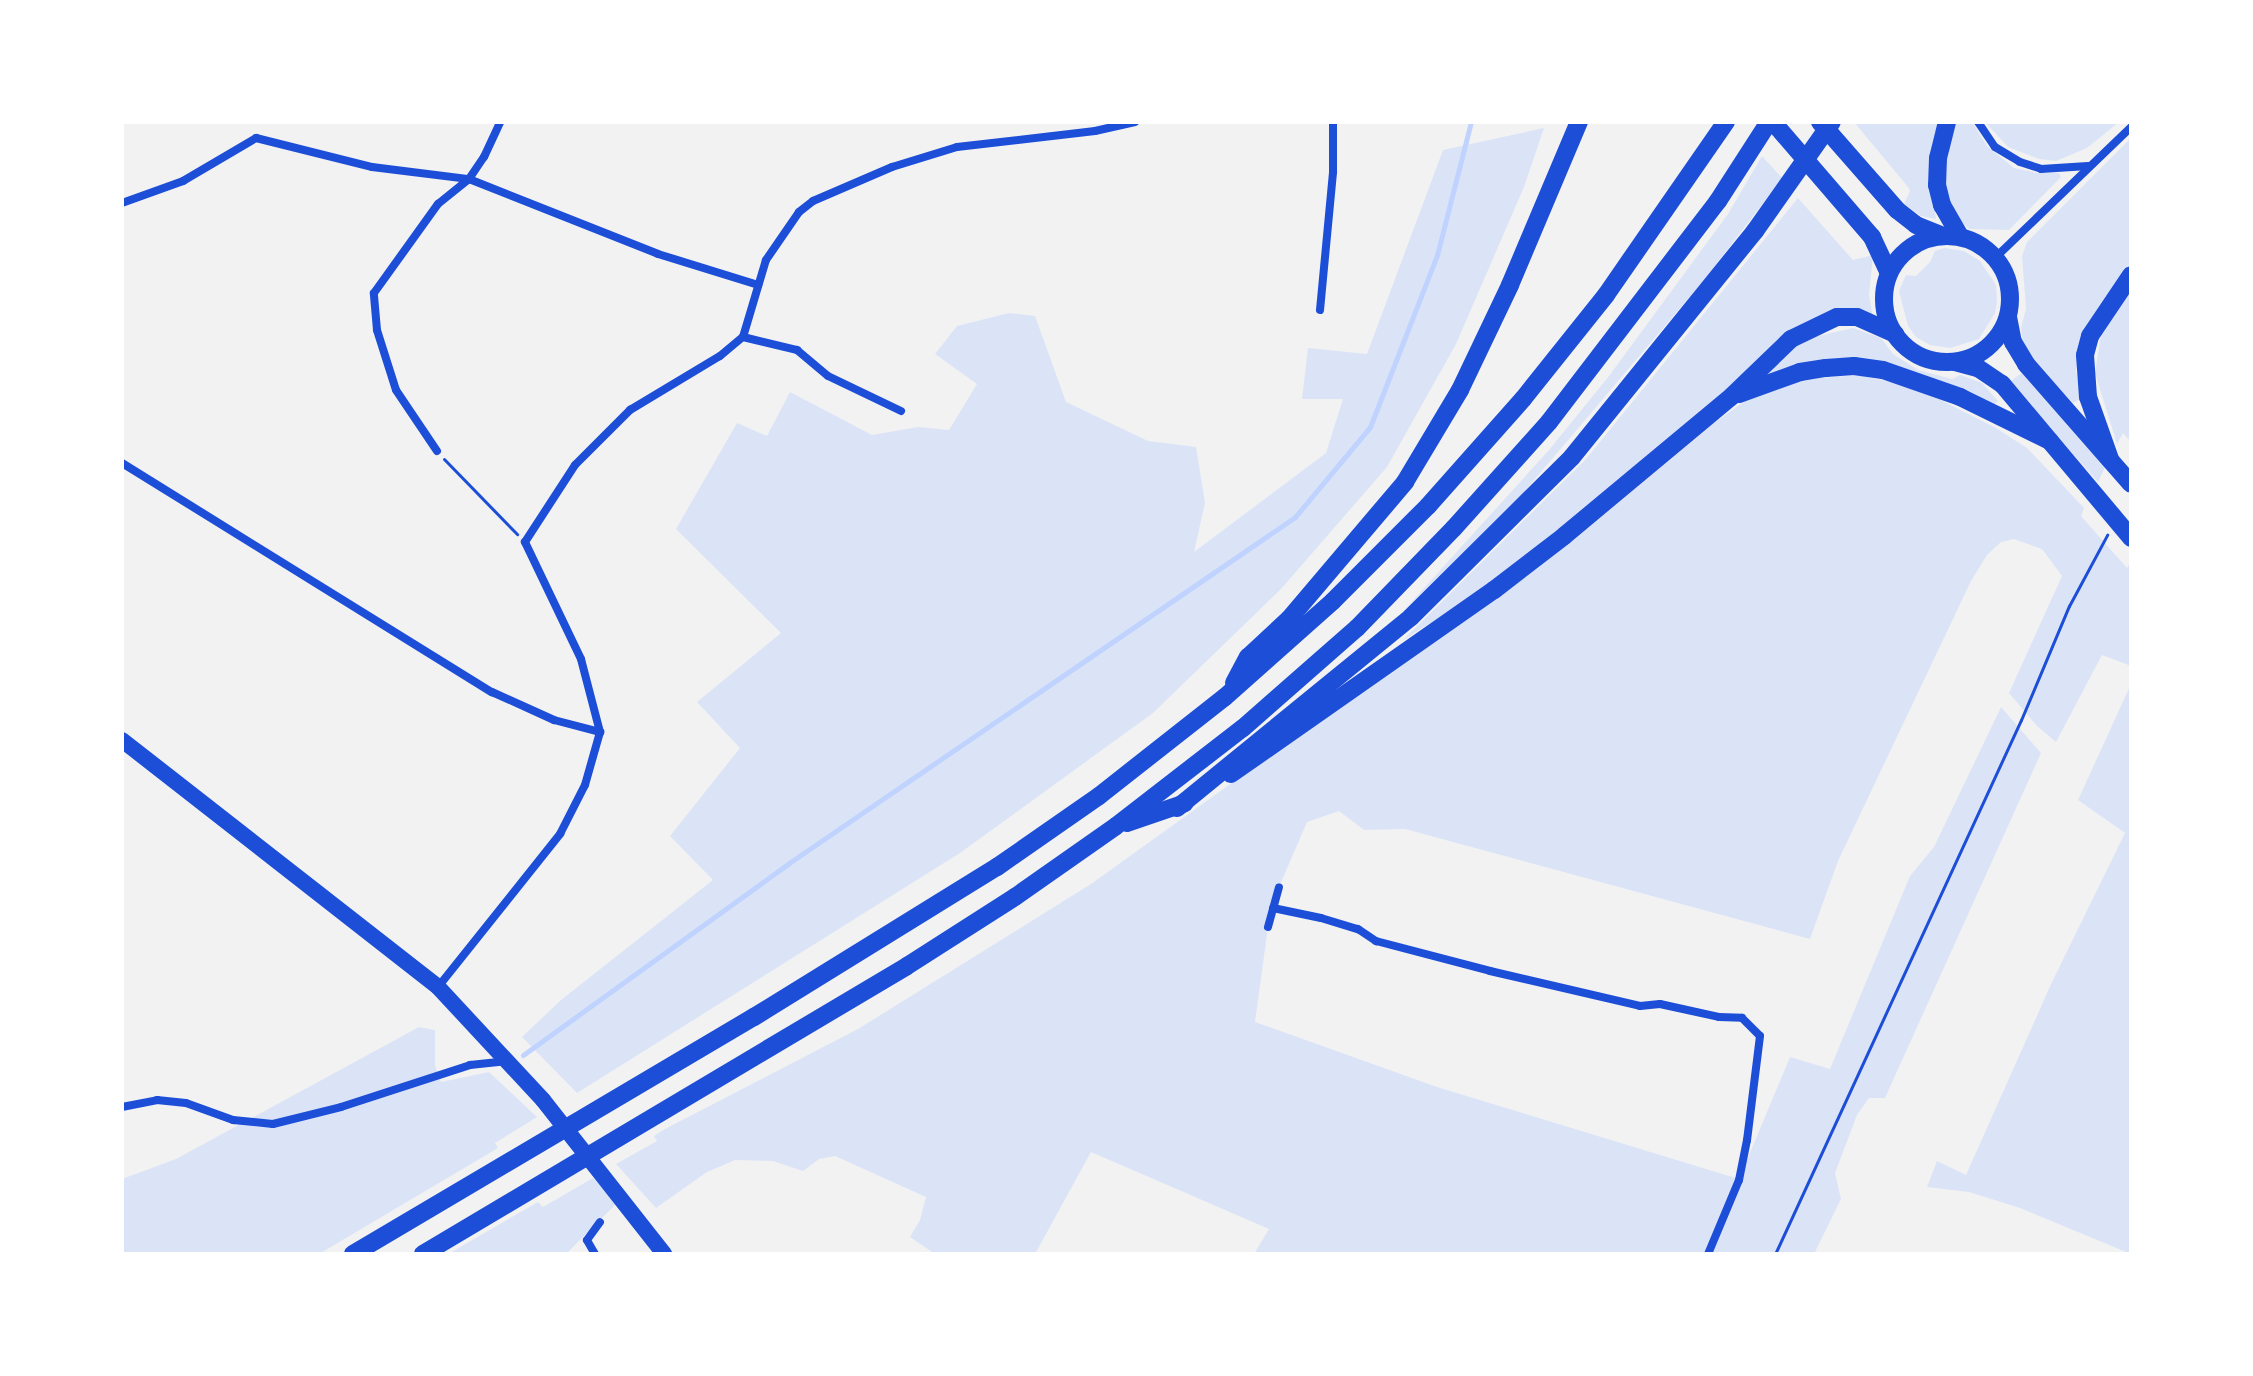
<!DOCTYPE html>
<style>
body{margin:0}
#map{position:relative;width:2253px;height:1376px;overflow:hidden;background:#f2f2f2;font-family:Signika,sans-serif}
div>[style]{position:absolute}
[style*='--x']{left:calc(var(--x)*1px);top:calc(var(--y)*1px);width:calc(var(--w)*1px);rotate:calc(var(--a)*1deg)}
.green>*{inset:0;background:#dbe4f7}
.stream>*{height:5px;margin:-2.5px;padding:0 2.5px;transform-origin:2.5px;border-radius:2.5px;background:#bfd3fe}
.path>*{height:3px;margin:-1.5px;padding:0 1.5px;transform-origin:1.5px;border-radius:1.5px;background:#1d4ed8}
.minor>*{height:8px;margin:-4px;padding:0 4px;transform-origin:4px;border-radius:4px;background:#1d4ed8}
.primary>*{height:16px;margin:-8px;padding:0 8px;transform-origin:8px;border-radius:8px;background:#1d4ed8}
.trunk>*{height:18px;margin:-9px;padding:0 9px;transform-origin:9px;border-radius:9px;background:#1d4ed8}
.trunk>.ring{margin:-9px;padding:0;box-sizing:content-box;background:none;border:18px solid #1d4ed8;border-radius:50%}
.motorway>*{height:18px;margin:-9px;padding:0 9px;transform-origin:9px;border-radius:9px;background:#1d4ed8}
span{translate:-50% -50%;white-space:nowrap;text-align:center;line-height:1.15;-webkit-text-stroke:8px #fff;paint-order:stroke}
.frame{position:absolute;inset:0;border:124px solid #fff;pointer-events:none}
</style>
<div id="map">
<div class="green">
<i style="clip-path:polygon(1854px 122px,1938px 122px,1932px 192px,1936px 219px,1921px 216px,1904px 204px,1910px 191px,1908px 187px)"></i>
<i style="clip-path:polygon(1949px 122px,1972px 122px,1987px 146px,2014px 168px,2037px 173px,2059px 173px,2061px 177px,2009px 230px,1969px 229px,1954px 215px,1945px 197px)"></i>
<i style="clip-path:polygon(1985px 122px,2119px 122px,2087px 148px,2056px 161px,2039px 159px,2008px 147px)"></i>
<i style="clip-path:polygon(1544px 128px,1524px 187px,1456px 344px,1387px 467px,1281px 589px,1153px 713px,960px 853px,577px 1093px,522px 1037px,561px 1000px,713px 880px,670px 836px,740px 748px,697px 702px,781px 633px,676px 529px,737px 423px,767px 436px,790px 392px,872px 435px,918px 427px,949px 430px,977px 384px,935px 354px,957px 326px,1009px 313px,1035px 316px,1066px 402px,1148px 441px,1196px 447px,1205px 503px,1194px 552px,1326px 453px,1343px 399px,1302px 399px,1308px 348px,1367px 354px,1443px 150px)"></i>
<i style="clip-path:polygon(2131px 138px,2131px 262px,2115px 284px,2079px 352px,2076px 371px,2082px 398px,2073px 403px,2035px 364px,2023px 345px,2021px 328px,2026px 309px,2022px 256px,2027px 242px)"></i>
<i style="clip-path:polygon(1762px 156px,1782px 178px,1709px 274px,1519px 498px,1405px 609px,1549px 450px,1609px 376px,1728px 214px)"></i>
<i style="clip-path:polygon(1798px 198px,1853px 260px,1873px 255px,1869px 295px,1873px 317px,1816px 319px,1551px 537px,1468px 599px,1402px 641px,1586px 459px)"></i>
<i style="clip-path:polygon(1944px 248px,1964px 251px,1980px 261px,1996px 285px,1997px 302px,1995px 313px,1979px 339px,1950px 348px,1930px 345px,1916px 337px,1908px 326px,1899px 291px,1906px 275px,1916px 276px,1930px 262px,1935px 251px)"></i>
<i style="clip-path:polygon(2131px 284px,2131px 442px,2123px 433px,2117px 444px,2095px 373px,2101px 334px)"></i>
<i style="clip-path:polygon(1853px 328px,1881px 338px,1893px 354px,1918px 370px,1952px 379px,1960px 375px,1982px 383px,1998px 401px,1994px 405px,1898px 369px,1760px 381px,1767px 366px,1809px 338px)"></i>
<i style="clip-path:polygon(2022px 373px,2106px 465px,2098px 482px,2009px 382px)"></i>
<i style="clip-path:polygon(1858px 375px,1915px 387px,1996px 428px,2027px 448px,2084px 508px,2081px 516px,2127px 568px,2131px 561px,2131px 666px,2102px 655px,2056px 742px,2037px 726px,2009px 693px,2062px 576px,2042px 549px,2014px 539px,2001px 542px,1987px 555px,1971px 581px,1838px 861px,1810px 939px,1405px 829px,1364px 830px,1339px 811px,1307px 822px,1279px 887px,1268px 927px,1255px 1022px,1437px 1087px,1739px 1179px,1790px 1057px,1830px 1069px,1910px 876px,1934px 847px,2001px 707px,2041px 753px,1885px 1098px,1869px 1098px,1857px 1115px,1835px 1173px,1841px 1199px,1814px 1254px,1254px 1254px,1269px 1229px,1091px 1152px,1035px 1254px,935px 1254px,910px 1237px,920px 1220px,926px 1197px,835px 1156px,819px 1159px,803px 1171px,773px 1161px,735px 1160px,707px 1172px,656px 1208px,616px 1164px,657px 1141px,654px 1136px,665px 1129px,858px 1029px,1091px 884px,1318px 721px,1688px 441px,1755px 394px,1807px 379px)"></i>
<i style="clip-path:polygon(2131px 684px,2131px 1254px,2020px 1208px,1969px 1192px,1927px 1187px,1937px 1161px,1966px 1175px,2052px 982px,2125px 833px,2078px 800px)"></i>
<i style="clip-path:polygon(419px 1027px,435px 1030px,435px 1066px,441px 1082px,489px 1072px,537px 1117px,495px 1143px,498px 1148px,319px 1254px,122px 1254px,122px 1179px,176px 1159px)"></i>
<i style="clip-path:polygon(593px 1178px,617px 1203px,566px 1254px,448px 1254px,538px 1202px,543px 1207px)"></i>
</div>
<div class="stream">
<i style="--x:523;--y:1055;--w:328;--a:-35.8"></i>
<i style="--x:789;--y:863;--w:613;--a:-34.36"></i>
<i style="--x:1295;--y:517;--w:117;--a:-50.2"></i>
<i style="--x:1370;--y:427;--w:185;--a:-68.7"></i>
<i style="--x:1437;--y:255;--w:137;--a:-75.7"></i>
</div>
<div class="path">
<i style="--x:444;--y:459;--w:105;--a:45.8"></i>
<i style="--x:1775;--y:1254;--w:588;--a:-65.27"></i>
<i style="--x:2021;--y:720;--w:124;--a:-67.2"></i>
<i style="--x:2069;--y:606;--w:81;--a:-61.8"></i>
</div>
<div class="minor">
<i style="--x:1978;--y:122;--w:30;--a:56"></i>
<i style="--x:1995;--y:147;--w:29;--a:31"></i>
<i style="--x:2020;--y:162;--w:22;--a:18"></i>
<i style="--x:2041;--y:169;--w:47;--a:-3.7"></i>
<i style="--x:122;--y:203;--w:65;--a:-19.8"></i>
<i style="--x:183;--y:181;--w:85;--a:-30.5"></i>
<i style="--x:256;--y:138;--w:120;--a:14"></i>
<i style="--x:372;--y:167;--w:98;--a:7.1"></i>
<i style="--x:469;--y:179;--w:203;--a:21.6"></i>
<i style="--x:658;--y:254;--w:105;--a:17.2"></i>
<i style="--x:1996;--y:257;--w:187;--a:-43.9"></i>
<i style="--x:1320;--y:310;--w:139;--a:-84.6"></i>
<i style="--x:1333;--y:172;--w:50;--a:-90"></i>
<i style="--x:743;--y:337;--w:80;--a:-73.4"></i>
<i style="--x:766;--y:260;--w:58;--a:-55.5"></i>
<i style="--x:799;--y:212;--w:18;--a:-38"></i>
<i style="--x:813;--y:201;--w:86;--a:-23.3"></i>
<i style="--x:892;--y:167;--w:68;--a:-17.1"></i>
<i style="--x:957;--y:147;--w:139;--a:-6.6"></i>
<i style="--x:1095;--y:131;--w:41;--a:-12.7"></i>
<i style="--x:743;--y:337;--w:56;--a:13.5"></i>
<i style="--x:797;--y:350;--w:40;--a:40"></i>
<i style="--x:828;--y:376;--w:81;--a:25.6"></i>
<i style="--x:437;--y:451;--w:73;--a:-123.9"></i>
<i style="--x:396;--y:390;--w:63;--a:-107.6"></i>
<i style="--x:377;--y:330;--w:37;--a:-95"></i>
<i style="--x:374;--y:293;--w:110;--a:-54.3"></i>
<i style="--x:438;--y:204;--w:40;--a:-39"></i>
<i style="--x:469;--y:179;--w:27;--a:-56"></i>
<i style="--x:484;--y:157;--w:38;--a:-65"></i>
<i style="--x:122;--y:463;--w:435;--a:31.8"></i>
<i style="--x:492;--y:692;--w:68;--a:24.3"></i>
<i style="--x:554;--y:720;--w:48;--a:14.6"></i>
<i style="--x:1273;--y:908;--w:49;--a:11.8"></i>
<i style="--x:1321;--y:918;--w:39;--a:17"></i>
<i style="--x:1358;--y:929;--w:22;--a:34"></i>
<i style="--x:1376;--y:941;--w:118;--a:14.7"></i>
<i style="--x:1490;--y:971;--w:154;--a:13.1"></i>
<i style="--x:1640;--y:1006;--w:20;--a:-6"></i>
<i style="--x:1660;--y:1004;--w:60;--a:12.4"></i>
<i style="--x:1719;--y:1017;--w:23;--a:2"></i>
<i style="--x:1742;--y:1018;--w:25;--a:45"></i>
<i style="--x:1760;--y:1036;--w:105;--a:97.1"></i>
<i style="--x:1747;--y:1140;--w:41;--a:101.3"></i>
<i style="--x:1739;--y:1180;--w:80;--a:112.7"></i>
<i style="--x:1268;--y:927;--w:41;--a:-74.6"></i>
<i style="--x:438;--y:987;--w:196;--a:-51.4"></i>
<i style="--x:560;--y:834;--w:55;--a:-63"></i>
<i style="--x:585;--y:785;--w:55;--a:-74.2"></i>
<i style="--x:600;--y:732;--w:75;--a:-104.6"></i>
<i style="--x:581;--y:659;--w:130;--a:-115.6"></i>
<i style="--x:525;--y:542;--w:92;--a:-57"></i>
<i style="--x:575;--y:465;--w:78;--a:-45"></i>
<i style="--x:630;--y:410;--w:105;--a:-31"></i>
<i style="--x:720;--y:356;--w:30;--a:-40"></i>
<i style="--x:122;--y:1107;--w:36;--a:-11"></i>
<i style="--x:157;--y:1100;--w:29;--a:6"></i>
<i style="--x:186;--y:1103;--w:50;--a:19.9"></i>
<i style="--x:233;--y:1120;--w:40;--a:5.7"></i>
<i style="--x:273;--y:1124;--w:70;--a:-14"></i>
<i style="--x:341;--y:1107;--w:136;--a:-18"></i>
<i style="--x:470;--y:1065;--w:38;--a:-6"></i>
<i style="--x:595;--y:1254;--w:16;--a:-120"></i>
<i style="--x:587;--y:1240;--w:22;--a:-54"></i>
</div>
<div class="primary">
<i style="--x:122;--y:740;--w:401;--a:38"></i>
<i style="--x:438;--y:987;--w:154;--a:47.1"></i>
<i style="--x:543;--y:1100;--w:196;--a:51.8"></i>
</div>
<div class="trunk">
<i style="--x:1773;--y:122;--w:152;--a:49.3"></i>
<i style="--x:1872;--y:237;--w:40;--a:65"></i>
<i style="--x:1820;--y:122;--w:117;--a:48.8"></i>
<i style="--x:1897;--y:210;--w:24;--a:38"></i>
<i style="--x:1916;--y:225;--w:27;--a:22"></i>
<i class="ring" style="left:1884px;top:236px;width:108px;height:108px"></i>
<i style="--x:2008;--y:317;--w:25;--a:79"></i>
<i style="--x:2013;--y:342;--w:26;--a:59"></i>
<i style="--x:2026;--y:364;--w:159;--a:48.8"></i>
<i style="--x:1955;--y:362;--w:24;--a:15"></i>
<i style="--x:1978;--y:368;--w:29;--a:34"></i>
<i style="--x:2002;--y:384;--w:201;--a:50"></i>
</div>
<div class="motorway">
<i style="--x:1947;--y:122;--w:37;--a:104"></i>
<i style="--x:1938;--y:158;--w:27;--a:92"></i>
<i style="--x:1937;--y:185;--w:21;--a:76"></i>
<i style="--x:1942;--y:205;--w:36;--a:60"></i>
<i style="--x:1739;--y:394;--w:65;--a:-19.8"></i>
<i style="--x:1800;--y:372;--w:26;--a:-9"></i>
<i style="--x:1826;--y:368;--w:28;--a:-4"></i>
<i style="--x:1854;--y:366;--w:29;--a:8"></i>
<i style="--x:1883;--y:370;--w:82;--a:19.3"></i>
<i style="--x:1960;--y:397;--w:100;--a:26.1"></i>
<i style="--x:2110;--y:459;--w:66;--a:-109.5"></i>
<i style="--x:2088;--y:397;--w:42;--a:-94.1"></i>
<i style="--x:2085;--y:355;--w:20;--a:-75"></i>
<i style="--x:2090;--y:336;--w:73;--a:-56.1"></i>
<i style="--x:1234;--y:683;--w:30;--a:-62"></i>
<i style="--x:1248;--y:657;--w:56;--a:-42.8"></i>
<i style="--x:1289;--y:619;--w:180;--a:-49.7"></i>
<i style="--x:1405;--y:482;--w:107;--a:-59.1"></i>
<i style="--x:1460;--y:390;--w:116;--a:-64.5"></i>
<i style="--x:1510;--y:285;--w:177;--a:-67.1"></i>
<i style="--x:1231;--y:774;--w:321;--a:-35"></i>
<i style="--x:1494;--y:590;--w:88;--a:-37.6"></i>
<i style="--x:1564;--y:536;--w:219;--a:-39.8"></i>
<i style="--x:1732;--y:396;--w:82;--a:-44"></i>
<i style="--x:1791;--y:339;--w:51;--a:-25.6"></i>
<i style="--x:1837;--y:317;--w:20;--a:0"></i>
<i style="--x:1857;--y:317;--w:42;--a:24.1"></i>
<i style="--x:1177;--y:808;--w:302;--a:-39.2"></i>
<i style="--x:1411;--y:617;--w:227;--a:-44.8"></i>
<i style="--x:1572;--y:457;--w:291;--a:-51"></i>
<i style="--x:1755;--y:231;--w:133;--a:-54.8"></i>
<i style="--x:1127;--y:823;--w:61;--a:-19"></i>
<i style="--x:353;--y:1254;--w:466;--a:-30.6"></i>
<i style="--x:754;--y:1017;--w:286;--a:-31.7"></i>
<i style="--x:997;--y:867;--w:124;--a:-34.8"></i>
<i style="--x:1099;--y:796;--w:160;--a:-38.2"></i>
<i style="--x:1225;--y:697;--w:144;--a:-41.6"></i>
<i style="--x:1333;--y:601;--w:134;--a:-45"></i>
<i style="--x:1428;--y:506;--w:143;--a:-48.4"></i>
<i style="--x:1523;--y:399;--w:133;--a:-51.4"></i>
<i style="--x:1606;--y:295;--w:211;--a:-55.3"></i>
<i style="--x:423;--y:1254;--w:563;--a:-30.75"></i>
<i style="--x:907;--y:966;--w:128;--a:-32.6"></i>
<i style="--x:1015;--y:897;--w:123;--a:-35.1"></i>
<i style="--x:1116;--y:826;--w:160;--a:-37.7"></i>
<i style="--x:1243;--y:728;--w:152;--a:-41.3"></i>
<i style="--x:1357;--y:628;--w:139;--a:-45.9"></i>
<i style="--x:1454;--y:528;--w:142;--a:-48.1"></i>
<i style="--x:1549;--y:422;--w:278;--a:-52.6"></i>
<i style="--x:1718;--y:201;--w:94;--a:-57.2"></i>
</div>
<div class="frame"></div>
</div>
